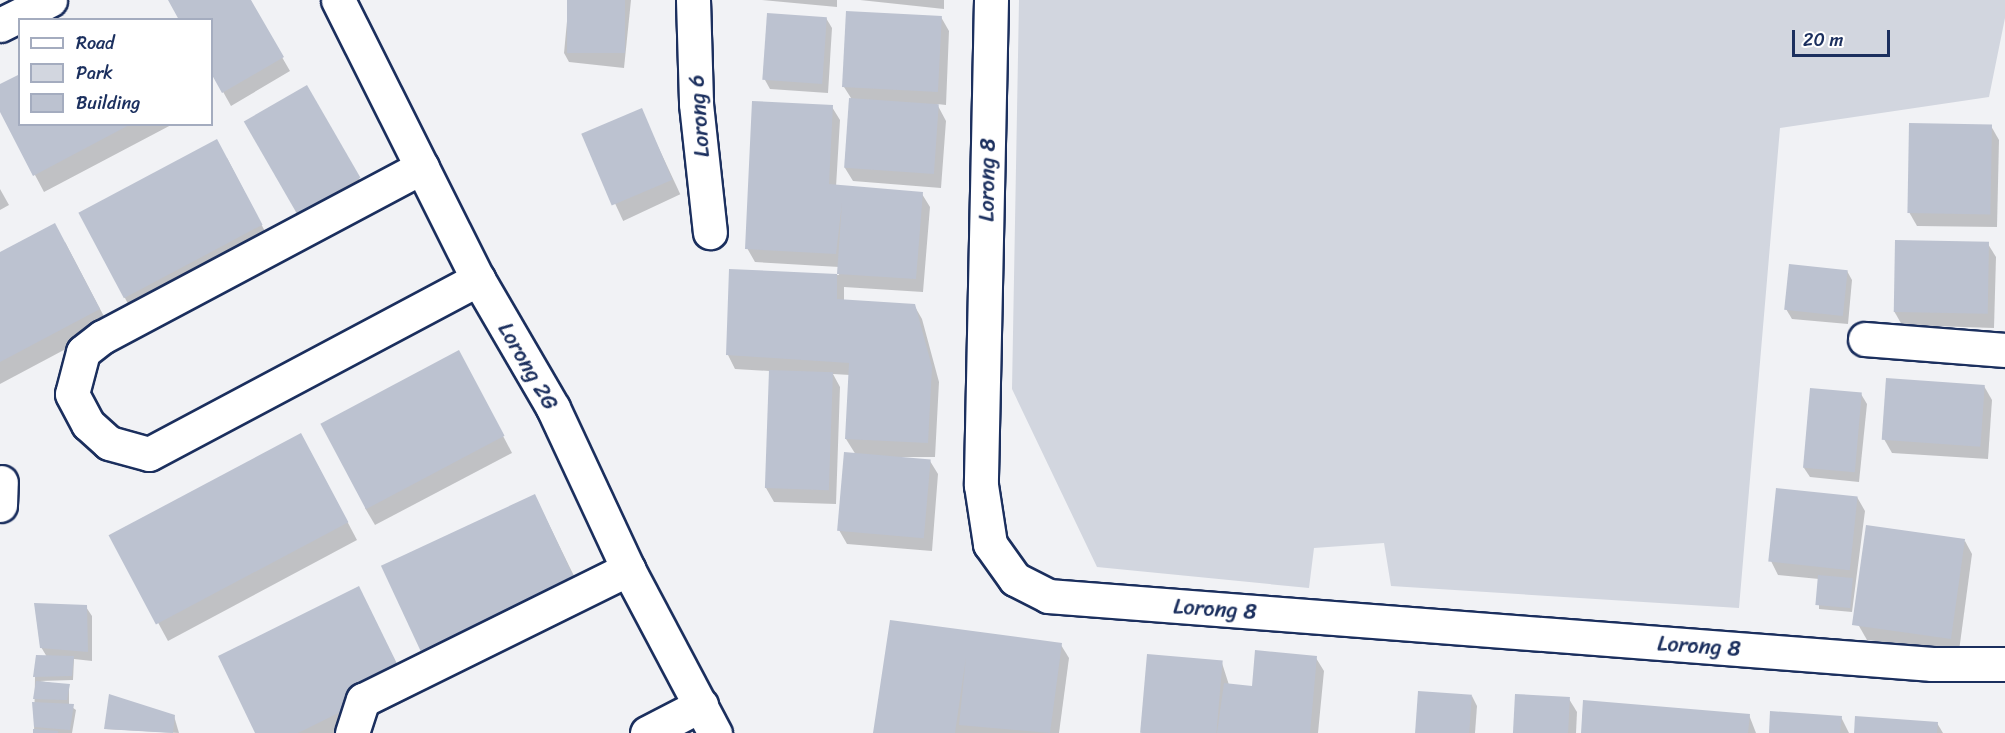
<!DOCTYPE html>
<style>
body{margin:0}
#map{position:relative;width:2005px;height:733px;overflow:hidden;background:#f1f2f5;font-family:Sriracha,sans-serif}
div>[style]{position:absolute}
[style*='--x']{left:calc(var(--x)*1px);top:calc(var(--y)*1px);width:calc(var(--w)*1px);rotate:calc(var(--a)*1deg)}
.green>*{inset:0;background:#d2d6df}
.shadow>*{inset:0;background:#0003;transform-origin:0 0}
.building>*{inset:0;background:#bcc2d0;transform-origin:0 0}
.roads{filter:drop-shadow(2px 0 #1b2f5e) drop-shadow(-2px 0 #1b2f5e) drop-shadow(0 2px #1b2f5e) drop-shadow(0 -2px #1b2f5e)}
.minor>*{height:33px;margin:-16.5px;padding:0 16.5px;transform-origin:16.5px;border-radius:16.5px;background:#fff}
span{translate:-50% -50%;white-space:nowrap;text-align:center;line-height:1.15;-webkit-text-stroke:4.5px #fff;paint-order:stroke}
.street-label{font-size:22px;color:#1b2f5e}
.legend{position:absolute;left:18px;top:18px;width:195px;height:108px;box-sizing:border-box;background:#fff;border:2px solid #a4acbf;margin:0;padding:8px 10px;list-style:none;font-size:18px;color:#1b2f5e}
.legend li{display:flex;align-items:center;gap:12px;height:30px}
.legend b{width:30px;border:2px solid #a4acbf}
.scale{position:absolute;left:1792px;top:30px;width:98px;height:27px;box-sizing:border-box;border:3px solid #1b2f5e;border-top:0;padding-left:8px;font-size:18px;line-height:21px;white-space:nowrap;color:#1b2f5e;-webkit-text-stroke:4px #fff;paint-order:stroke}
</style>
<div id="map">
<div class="green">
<i style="clip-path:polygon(1019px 0,2005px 0,2005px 18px,1989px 97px,1780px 128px,1739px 608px,1391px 586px,1384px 543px,1314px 548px,1309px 588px,1097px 567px,1012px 389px)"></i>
</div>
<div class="shadow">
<i style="clip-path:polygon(172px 0,249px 0,290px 71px,231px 106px,212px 72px,212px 20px)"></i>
<i style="clip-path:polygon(569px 0,631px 0,624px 68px,569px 62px,564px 53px)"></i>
<i style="clip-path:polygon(762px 0,837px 0,837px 7px)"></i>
<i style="clip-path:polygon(860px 0,944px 0,944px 9px)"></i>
<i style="clip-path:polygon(941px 17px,949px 31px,946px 105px,937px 104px,946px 121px,941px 188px,853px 181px,845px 168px,851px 98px,844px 87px)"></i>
<i style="clip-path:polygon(826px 18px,832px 28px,828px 93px,770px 89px,765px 80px)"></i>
<i style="clip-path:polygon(0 86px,20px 124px,173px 124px,44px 192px,0 109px)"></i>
<i style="left:306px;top:87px;width:121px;height:69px;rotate:60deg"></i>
<i style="clip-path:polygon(832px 107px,840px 120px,836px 187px,922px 194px,930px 207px,923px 292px,844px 287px,844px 301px,914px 305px,922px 319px,939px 382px,935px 457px,879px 457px,930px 461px,938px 474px,932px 551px,847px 544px,839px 530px,856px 455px,846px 439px,850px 375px,833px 374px,840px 387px,836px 504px,774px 502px,766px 488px,770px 371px,735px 369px,728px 355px,730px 270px,839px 275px,839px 267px,755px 262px,747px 248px)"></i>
<i style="left:641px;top:110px;width:93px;height:63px;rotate:65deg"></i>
<i style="clip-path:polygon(1991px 126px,1999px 140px,1997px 227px,1917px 226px,1909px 212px)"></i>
<i style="clip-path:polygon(227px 158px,271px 243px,134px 315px,80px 213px)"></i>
<i style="clip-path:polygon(0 189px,9px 205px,0 210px)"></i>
<i style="clip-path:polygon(65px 242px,109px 326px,0 384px,0 254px)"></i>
<i style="clip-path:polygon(1988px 244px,1996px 257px,1994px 328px,1902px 325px,1894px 311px)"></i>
<i style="clip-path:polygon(1847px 271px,1852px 280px,1848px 324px,1792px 319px,1786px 309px)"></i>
<i style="clip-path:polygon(468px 369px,512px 453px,375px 525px,365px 508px)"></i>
<i style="clip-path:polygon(1984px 386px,1992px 400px,1988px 459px,1892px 453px,1884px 439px)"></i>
<i style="clip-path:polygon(1861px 394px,1867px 404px,1859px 482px,1810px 477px,1804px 468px)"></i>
<i style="clip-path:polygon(310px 451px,357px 540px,168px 641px,111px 536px)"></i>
<i style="left:535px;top:496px;width:111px;height:168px;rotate:64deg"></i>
<i style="clip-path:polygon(1857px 497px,1865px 511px,1852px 612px,1819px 609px,1819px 579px,1778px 575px,1771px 561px)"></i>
<i style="clip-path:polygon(1965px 541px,1972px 554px,1959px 651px,1867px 640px,1859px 626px)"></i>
<i style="clip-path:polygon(359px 588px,413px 697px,342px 733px,257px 733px)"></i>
<i style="clip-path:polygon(86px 607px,92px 616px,92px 661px,74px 659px,73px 680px,40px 681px,69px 686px,69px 705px,76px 710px,72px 733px,34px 733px,35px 677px,47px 657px,41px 647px)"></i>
<i style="clip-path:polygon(891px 622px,1061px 645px,1069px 658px,1059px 733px,875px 733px)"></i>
<i style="clip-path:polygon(1316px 658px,1324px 671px,1318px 733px,1141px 733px,1222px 663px,1229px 685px,1253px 688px)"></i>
<i style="clip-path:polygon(1472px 696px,1477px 706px,1475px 733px,1416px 733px)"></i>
<i style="clip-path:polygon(1569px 699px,1577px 712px,1576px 733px,1514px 733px)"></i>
<i style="clip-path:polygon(1749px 715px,1756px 733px,1582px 733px)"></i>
<i style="clip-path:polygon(174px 716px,179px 733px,106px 729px)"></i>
<i style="clip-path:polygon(1841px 717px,1849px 733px,1770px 733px)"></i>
<i style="clip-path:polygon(1937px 723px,1943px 733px,1855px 733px)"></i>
</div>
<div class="building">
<i style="clip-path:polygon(168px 0,251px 0,284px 57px,222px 93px,212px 75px,212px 20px,179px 20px)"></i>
<i style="left:567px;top:0;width:58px;height:53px"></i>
<i style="left:846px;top:11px;width:96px;height:76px;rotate:3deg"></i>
<i style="left:767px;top:13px;width:60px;height:67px;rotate:4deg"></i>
<i style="clip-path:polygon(20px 74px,20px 124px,131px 124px,33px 176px,0 112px,0 84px)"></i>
<i style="left:307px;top:85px;width:107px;height:73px;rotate:60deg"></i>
<i style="left:849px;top:98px;width:90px;height:70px;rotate:4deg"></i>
<i style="clip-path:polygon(752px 101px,833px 105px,829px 184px,923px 192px,916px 279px,837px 274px,842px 203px,836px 254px,745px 249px)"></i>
<i style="left:642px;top:108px;width:78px;height:66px;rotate:67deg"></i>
<i style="left:1909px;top:123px;width:83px;height:90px;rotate:1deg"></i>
<i style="left:217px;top:139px;width:97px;height:157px;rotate:62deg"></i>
<i style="clip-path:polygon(55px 223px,100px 309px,0 362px,0 252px)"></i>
<i style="left:1895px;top:240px;width:94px;height:72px;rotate:1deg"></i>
<i style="left:1789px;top:264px;width:59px;height:46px;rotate:6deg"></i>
<i style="clip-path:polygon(729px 269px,837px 274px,837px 299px,915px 304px,932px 367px,928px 443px,845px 439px,849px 363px,726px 355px)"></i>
<i style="left:459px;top:350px;width:97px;height:157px;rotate:62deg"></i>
<i style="left:769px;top:370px;width:64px;height:118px;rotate:2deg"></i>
<i style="left:1886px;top:378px;width:99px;height:62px;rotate:4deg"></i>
<i style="left:1810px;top:388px;width:52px;height:80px;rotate:5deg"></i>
<i style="left:301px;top:433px;width:101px;height:218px;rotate:62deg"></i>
<i style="left:844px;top:452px;width:87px;height:79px;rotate:5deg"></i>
<i style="left:1776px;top:488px;width:82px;height:74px;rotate:6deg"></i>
<i style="left:535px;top:494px;width:94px;height:170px;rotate:65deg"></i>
<i style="left:1866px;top:525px;width:100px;height:101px;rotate:8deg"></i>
<i style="left:1818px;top:575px;width:35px;height:30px;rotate:5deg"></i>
<i style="clip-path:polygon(359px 586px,405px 680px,298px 733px,255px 733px,218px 656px)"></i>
<i style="clip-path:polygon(34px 603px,87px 605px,88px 652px,40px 648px)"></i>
<i style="clip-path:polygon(890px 620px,1062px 643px,1050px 733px,959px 725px,966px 657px,955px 733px,873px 733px)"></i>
<i style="clip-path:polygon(1255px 650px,1317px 656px,1310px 733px,1217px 733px,1224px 683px,1252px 686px)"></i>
<i style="left:1147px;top:654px;width:76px;height:79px;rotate:5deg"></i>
<i style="clip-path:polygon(36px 655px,74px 656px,72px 676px,33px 677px)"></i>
<i style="clip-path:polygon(36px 681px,70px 684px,67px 700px,33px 699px)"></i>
<i style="left:1418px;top:691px;width:54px;height:42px;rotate:4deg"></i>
<i style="clip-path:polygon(109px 694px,175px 715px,173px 733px,104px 729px)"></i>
<i style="left:1515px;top:694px;width:55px;height:39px;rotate:3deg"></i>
<i style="clip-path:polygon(1583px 700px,1750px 714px,1748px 733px,1581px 733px)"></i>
<i style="clip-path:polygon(32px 702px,74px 704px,70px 730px,34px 727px)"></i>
<i style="clip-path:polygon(1770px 711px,1842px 716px,1840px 733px,1769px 733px)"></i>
<i style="clip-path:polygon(1855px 716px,1938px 722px,1937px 733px,1854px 733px)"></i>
<i style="clip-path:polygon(33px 729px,58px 731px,58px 733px,33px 733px)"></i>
</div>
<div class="roads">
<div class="minor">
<i style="--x:338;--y:0;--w:312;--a:63.4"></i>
<i style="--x:478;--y:279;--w:149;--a:59.8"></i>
<i style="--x:553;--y:408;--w:178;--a:65"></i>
<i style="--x:628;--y:569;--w:186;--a:62.1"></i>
<i style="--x:693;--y:0;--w:104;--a:88.3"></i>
<i style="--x:696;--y:104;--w:129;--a:83.8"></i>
<i style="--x:991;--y:0;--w:485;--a:91.2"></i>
<i style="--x:981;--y:485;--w:60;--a:81.3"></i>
<i style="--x:990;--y:544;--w:43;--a:54.5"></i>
<i style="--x:1015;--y:579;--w:37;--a:27"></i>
<i style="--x:1048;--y:596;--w:887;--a:4.4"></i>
<i style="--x:1932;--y:664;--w:73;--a:0"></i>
<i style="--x:0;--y:25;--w:56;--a:-26.6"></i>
<i style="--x:422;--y:167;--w:362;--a:152"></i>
<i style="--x:102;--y:337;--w:24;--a:142"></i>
<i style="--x:83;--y:352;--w:43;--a:104.7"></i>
<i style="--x:72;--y:394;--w:34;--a:62"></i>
<i style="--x:88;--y:424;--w:28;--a:42"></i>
<i style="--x:109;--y:443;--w:41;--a:15.4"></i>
<i style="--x:149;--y:454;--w:373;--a:-28"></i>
<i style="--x:1865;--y:339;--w:140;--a:4.5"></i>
<i style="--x:0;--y:505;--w:23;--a:-88"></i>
<i style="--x:352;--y:733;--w:35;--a:-72"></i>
<i style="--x:363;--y:700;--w:296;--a:-26.3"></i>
<i style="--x:647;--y:733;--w:61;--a:-27.4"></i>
</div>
</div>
<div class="street-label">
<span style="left:699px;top:116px;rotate:-94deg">Lorong 6</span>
<span style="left:987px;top:180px;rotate:-89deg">Lorong 8</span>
<span style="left:528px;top:366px;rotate:60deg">Lorong 2G</span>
<span style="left:1215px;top:609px;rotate:4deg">Lorong 8</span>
<span style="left:1699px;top:646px;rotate:4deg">Lorong 8</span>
</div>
<ul class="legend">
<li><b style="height:8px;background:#fff"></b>Road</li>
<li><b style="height:16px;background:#d2d6df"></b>Park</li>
<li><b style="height:16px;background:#bcc2d0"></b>Building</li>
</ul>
<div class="scale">20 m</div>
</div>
